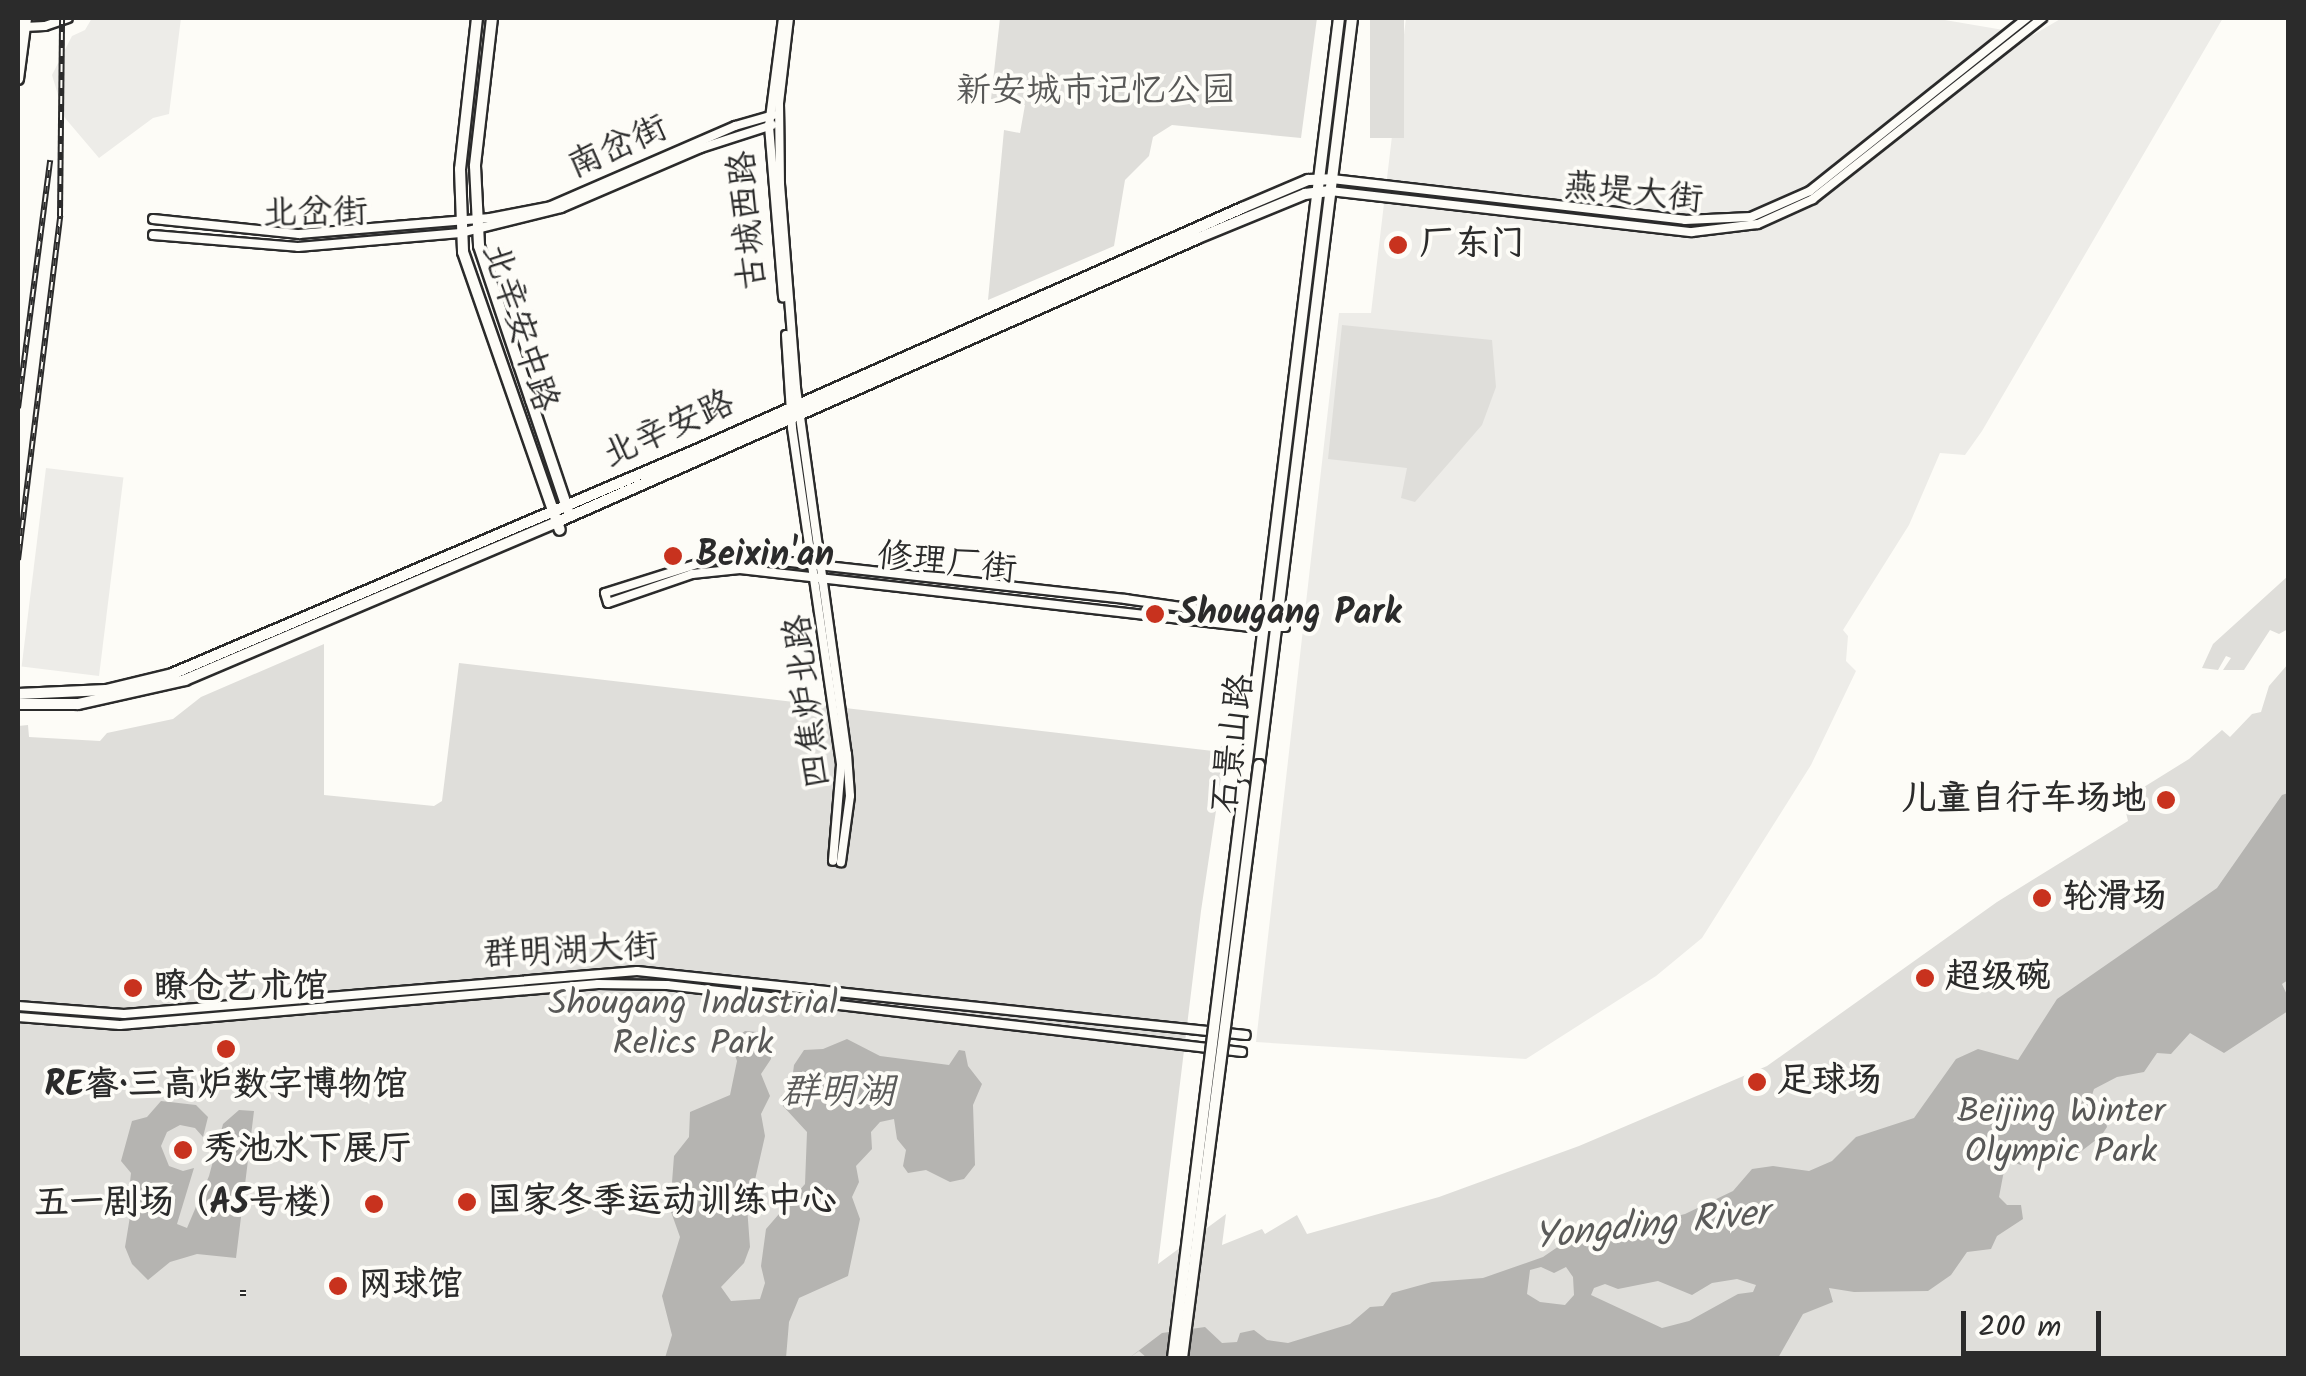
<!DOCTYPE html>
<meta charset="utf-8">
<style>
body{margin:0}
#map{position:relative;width:2306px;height:1376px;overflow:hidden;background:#fdfcf7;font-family:Kalam,"LXGW WenKai TC",sans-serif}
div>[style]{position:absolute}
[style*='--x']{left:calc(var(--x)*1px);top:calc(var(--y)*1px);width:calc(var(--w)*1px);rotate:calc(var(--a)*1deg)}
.built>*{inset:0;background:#edece8;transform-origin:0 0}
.green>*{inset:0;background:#dfdeda;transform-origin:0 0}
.water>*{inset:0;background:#b5b4b1}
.roads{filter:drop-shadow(2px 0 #2b2b2b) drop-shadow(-2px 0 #2b2b2b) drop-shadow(0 2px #2b2b2b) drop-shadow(0 -2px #2b2b2b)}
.secondary>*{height:8px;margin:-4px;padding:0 4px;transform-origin:4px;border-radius:4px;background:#fdfcf7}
.primary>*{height:10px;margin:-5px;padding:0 5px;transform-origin:5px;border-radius:5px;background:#fdfcf7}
.trunk>*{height:11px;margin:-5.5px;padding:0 5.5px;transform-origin:5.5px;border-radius:5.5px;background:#fdfcf7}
.rail>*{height:6px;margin-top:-3px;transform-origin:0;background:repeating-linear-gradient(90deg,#fdfcf7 0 8px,#2b2b2b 0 16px);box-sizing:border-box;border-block:2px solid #2b2b2b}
.bridges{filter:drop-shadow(2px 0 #2b2b2b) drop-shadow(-2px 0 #2b2b2b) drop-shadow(0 2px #2b2b2b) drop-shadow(0 -2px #2b2b2b)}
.primary-bridge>*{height:10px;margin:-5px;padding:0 5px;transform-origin:5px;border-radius:5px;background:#fdfcf7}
.dots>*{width:28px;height:28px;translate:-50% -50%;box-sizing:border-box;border:5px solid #fdfcf7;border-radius:50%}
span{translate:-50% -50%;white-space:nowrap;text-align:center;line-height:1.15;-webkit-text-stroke:8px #fdfcf7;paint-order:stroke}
.park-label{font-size:35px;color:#585857}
.street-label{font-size:35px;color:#2b2b2b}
.poi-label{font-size:35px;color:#2b2b2b;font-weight:700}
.left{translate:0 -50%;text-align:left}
.right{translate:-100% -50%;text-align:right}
.water-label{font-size:38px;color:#5b5b5a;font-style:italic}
.frame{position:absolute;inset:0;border:20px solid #2b2b2b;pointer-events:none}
.scale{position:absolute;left:1961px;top:1311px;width:140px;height:45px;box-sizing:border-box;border:5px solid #2b2b2b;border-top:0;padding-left:12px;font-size:30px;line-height:35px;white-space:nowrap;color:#2b2b2b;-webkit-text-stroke:8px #fdfcf7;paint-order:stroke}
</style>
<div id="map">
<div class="built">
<i style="clip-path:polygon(92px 18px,181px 18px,169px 114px,153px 118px,99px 158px,65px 118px,52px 75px,72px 36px,85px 30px)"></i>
<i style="clip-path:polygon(1406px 18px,1933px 18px,2033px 35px,2062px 18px,2223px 18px,1982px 431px,1965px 455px,1940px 453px,1909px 525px,1843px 630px,1848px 636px,1846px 661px,1856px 671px,1811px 765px,1702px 938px,1656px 976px,1526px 1059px,1256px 1042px,1339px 313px,1371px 313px)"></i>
<i style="left:46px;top:468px;width:78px;height:200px;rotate:7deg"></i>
</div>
<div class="green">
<i style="clip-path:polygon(1000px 18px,1317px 18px,1301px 138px,1172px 125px,1153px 137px,1149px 156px,1125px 180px,1114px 246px,988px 300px,1004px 130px,1020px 133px,1025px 105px,991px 99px)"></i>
<i style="left:1370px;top:18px;width:34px;height:120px"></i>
<i style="clip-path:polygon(1342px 325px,1492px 340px,1496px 387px,1482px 425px,1415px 502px,1401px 498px,1407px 468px,1328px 459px)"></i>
<i style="clip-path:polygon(2288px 576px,2288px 629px,2279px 634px,2270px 630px,2244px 670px,2223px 670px,2231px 658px,2226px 656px,2218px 670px,2202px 668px,2213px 644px)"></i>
<i style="clip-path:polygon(324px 644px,324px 795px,434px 806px,442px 801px,459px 663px,1213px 751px,1226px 744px,1201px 911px,1158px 1264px,1226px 1214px,1222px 1245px,1262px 1229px,1265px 1234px,1297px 1215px,1307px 1234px,1439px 1197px,1579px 1146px,1767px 1066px,1997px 902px,2128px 821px,2123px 800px,2189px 759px,2222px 730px,2230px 737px,2252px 714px,2261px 712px,2269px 686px,2288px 664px,2288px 1358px,18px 1358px,18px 726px,28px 725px,29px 737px,100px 741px,107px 733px,173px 719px,201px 697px)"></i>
</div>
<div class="water">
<i style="clip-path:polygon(evenodd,2288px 793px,2288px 980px,2282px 984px,2288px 997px,2288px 1011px,2224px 1053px,2190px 1033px,2171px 1054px,2157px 1053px,2144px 1072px,2117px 1077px,2094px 1089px,2088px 1107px,2105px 1119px,2107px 1127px,2101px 1136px,2079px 1153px,2050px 1146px,2030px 1154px,2021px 1165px,2006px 1160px,1999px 1197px,2007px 1205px,2021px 1205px,2023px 1219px,1997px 1236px,1991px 1249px,1967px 1252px,1951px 1275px,1928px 1291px,1854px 1292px,1829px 1288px,1833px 1302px,1803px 1314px,1778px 1358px,1147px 1358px,1139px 1351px,1129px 1358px,1162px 1333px,1205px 1327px,1222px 1343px,1237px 1342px,1240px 1333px,1254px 1330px,1267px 1340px,1288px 1343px,1350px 1324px,1370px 1307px,1383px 1306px,1392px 1293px,1432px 1282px,1483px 1278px,1543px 1257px,1587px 1227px,1619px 1230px,1685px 1214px,1733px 1191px,1752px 1169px,1773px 1166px,1809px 1171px,1832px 1161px,1856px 1137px,1914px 1118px,1956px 1059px,1978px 1049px,2018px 1060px,2057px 999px,2217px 888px,2282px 795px,2288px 793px,1541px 1267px,1554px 1273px,1566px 1267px,1573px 1277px,1574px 1295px,1565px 1305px,1540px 1302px,1527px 1294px,1530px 1270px,1541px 1267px,2288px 793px,1737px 1279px,1756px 1285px,1753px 1292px,1738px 1294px,1689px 1321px,1662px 1328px,1591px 1295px,1594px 1288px,1605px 1284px,1618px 1289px,1658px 1281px,1692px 1295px,1712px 1283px,1737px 1279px)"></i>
<i style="clip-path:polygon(745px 1031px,757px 1032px,770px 1050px,771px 1059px,761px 1074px,770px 1096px,761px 1114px,765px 1136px,755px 1180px,746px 1193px,750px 1247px,744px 1263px,721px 1287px,731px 1301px,760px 1299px,765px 1283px,761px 1266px,766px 1229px,805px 1184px,807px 1132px,783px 1106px,781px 1096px,791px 1088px,794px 1065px,804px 1050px,823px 1049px,847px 1039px,880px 1056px,949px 1065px,959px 1050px,965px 1051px,968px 1066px,982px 1084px,973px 1105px,975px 1165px,964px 1179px,950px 1182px,926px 1170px,908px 1173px,903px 1166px,906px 1150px,897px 1139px,894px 1119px,880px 1122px,871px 1132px,872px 1149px,856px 1166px,859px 1182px,852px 1197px,860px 1219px,848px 1276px,799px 1298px,789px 1322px,786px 1358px,665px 1358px,672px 1335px,662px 1296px,680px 1237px,670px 1209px,674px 1156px,689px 1137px,690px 1112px,730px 1095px,737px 1061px,730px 1042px)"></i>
<i style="clip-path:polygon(161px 1101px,196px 1105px,208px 1117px,203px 1137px,195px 1128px,180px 1125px,167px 1132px,161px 1146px,169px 1166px,183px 1171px,194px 1168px,177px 1224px,187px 1228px,209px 1176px,223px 1124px,239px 1110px,254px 1111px,236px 1258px,197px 1254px,170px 1262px,148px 1280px,132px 1264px,125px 1247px,134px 1192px,129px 1191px,131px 1173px,121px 1161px,132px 1121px,147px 1117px)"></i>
</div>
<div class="roads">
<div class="secondary">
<i style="--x:783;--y:18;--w:109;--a:97.4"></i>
<i style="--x:769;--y:126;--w:172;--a:85.3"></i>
<i style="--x:789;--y:18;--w:86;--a:96.7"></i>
<i style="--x:779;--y:103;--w:81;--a:89.3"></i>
<i style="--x:780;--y:184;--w:205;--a:85.5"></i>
<i style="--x:796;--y:388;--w:370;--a:82.1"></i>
<i style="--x:847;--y:754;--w:42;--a:85.9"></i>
<i style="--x:850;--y:796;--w:67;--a:97.8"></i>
<i style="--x:24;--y:27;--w:21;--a:-3"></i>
<i style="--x:45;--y:26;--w:24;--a:-19"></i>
<i style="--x:1332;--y:179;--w:355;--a:6.6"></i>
<i style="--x:1685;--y:220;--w:66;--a:-2.6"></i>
<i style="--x:1751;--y:217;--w:64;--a:-23.8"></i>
<i style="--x:1810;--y:191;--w:278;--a:-38.6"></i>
<i style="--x:1330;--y:191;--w:364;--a:6.5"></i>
<i style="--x:1692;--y:232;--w:66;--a:-6.9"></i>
<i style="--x:1758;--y:224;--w:60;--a:-24.4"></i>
<i style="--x:1813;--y:199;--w:292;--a:-38.3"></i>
<i style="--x:153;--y:219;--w:147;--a:5.9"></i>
<i style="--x:299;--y:234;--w:192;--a:-4.8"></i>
<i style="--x:490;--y:218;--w:62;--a:-11.1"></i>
<i style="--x:551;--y:206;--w:201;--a:-23.5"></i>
<i style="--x:735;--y:126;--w:40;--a:-16"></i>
<i style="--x:153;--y:235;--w:145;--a:4.7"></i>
<i style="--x:298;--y:247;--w:163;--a:-4.9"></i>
<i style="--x:460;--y:233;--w:104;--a:-13.9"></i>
<i style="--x:561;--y:208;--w:152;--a:-23.2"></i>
<i style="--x:701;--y:148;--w:75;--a:-17.9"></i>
<i style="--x:786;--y:335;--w:93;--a:86.3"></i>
<i style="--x:792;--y:428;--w:341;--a:81.7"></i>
<i style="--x:841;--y:765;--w:96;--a:94.8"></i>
<i style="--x:1285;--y:622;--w:161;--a:-171.8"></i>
<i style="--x:1126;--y:599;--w:372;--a:-173.7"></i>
<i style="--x:756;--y:558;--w:43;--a:178.7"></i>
<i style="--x:713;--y:559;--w:113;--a:162.5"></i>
<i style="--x:605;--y:593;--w:10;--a:73"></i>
<i style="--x:608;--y:603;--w:89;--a:-19"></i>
<i style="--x:692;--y:574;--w:48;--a:-5.9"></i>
<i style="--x:740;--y:569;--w:514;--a:6.48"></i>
<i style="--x:1251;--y:627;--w:34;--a:0"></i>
<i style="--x:18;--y:1006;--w:106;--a:4.3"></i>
<i style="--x:124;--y:1014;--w:515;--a:-4.79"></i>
<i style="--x:637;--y:971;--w:612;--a:6"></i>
<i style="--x:18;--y:1017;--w:102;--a:4.5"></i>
<i style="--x:120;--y:1025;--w:480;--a:-4.9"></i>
<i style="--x:598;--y:984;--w:69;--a:0.8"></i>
<i style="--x:667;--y:985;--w:579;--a:6.65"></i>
</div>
<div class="primary">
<i style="--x:477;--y:18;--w:152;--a:96.4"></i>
<i style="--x:460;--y:169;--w:83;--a:87.9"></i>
<i style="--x:463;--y:252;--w:294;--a:70.8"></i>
<i style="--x:492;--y:18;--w:149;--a:96.6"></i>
<i style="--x:475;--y:166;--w:80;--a:87.1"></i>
<i style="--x:479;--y:246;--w:279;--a:71.4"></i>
<i style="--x:18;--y:79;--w:62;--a:-82.5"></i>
<i style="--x:18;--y:694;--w:88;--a:-2.6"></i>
<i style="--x:106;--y:690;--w:68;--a:-13.6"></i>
<i style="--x:172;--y:674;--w:565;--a:-23.12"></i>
<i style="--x:692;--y:452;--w:602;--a:-23.92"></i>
<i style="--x:1242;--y:208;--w:72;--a:-23"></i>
<i style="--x:1308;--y:180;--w:24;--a:-2"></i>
<i style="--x:18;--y:704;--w:60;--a:0"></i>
<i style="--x:78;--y:704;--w:110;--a:-12.6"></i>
<i style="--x:185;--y:680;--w:404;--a:-23"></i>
<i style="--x:557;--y:522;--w:701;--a:-23.9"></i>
<i style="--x:1198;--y:238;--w:116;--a:-22.4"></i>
<i style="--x:1305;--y:194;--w:25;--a:-7"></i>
<i style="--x:1259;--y:765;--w:753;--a:-82.9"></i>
<i style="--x:1244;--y:786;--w:774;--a:-82.95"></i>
</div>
<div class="trunk">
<i style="--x:18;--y:24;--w:6;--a:-72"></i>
</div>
</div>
<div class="rail">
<i style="--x:18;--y:408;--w:250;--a:-82.6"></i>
<i style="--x:18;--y:560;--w:347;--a:-83"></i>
<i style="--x:60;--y:216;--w:198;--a:-89.4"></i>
<i style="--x:240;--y:1293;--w:6;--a:0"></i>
</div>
<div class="bridges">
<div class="primary-bridge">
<i style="--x:1173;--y:1358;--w:576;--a:-82.92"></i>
<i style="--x:1182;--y:1358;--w:598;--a:-82.6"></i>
</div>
</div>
<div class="dots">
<i style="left:1398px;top:245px;background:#c8321e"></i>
<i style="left:673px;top:556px;background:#c8321e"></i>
<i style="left:1155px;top:614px;background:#c8321e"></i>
<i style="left:2166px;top:800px;background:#c8321e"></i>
<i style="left:2042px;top:898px;background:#c8321e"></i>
<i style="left:1925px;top:978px;background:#c8321e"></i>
<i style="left:133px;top:988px;background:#c8321e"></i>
<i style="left:226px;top:1049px;background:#c8321e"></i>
<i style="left:1757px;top:1082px;background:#c8321e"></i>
<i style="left:183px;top:1150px;background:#c8321e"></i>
<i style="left:467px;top:1202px;background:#c8321e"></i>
<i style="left:374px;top:1204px;background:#c8321e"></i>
<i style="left:338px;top:1286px;background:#c8321e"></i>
</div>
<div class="park-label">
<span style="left:1096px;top:92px">新安城市记忆公园</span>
<span style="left:693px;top:1025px">Shougang Industrial<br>Relics Park</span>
<span style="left:2061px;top:1133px">Beijing Winter<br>Olympic Park</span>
</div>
<div class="street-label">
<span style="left:618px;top:148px;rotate:-24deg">南岔街</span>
<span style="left:1633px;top:194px;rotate:6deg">燕堤大街</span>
<span style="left:315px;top:214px;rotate:-1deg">北岔街</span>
<span style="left:749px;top:220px;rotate:-95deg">古城西路</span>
<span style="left:519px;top:328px;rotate:72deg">北辛安中路</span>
<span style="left:669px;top:430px;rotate:-24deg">北辛安路</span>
<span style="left:947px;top:564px;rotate:6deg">修理厂街</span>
<span style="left:809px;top:701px;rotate:-97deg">四焦炉北路</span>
<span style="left:1234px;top:744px;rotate:-83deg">石景山路</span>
<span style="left:571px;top:952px;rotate:-3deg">群明湖大街</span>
</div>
<div class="poi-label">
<span class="left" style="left:1420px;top:245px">厂东门</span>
<span class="left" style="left:696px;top:556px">Beixin'an</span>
<span class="left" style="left:1178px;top:614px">Shougang Park</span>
<span class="right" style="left:2146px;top:800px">儿童自行车场地</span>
<span class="left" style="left:2062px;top:898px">轮滑场</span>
<span class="left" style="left:1945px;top:978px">超级碗</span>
<span class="left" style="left:153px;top:988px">瞭仓艺术馆</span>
<span class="left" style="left:1777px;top:1082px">足球场</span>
<span style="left:226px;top:1086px">RE睿·三高炉数字博物馆</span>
<span class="left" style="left:203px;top:1150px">秀池水下展厅</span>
<span class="left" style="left:487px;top:1202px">国家冬季运动训练中心</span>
<span class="right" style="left:354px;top:1204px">五一剧场（A5号楼）</span>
<span class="left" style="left:358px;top:1286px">网球馆</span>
</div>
<div class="water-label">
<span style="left:838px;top:1094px">群明湖</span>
<span style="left:1651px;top:1227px;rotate:-6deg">Yongding River</span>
</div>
<div class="frame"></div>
<div class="scale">200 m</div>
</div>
